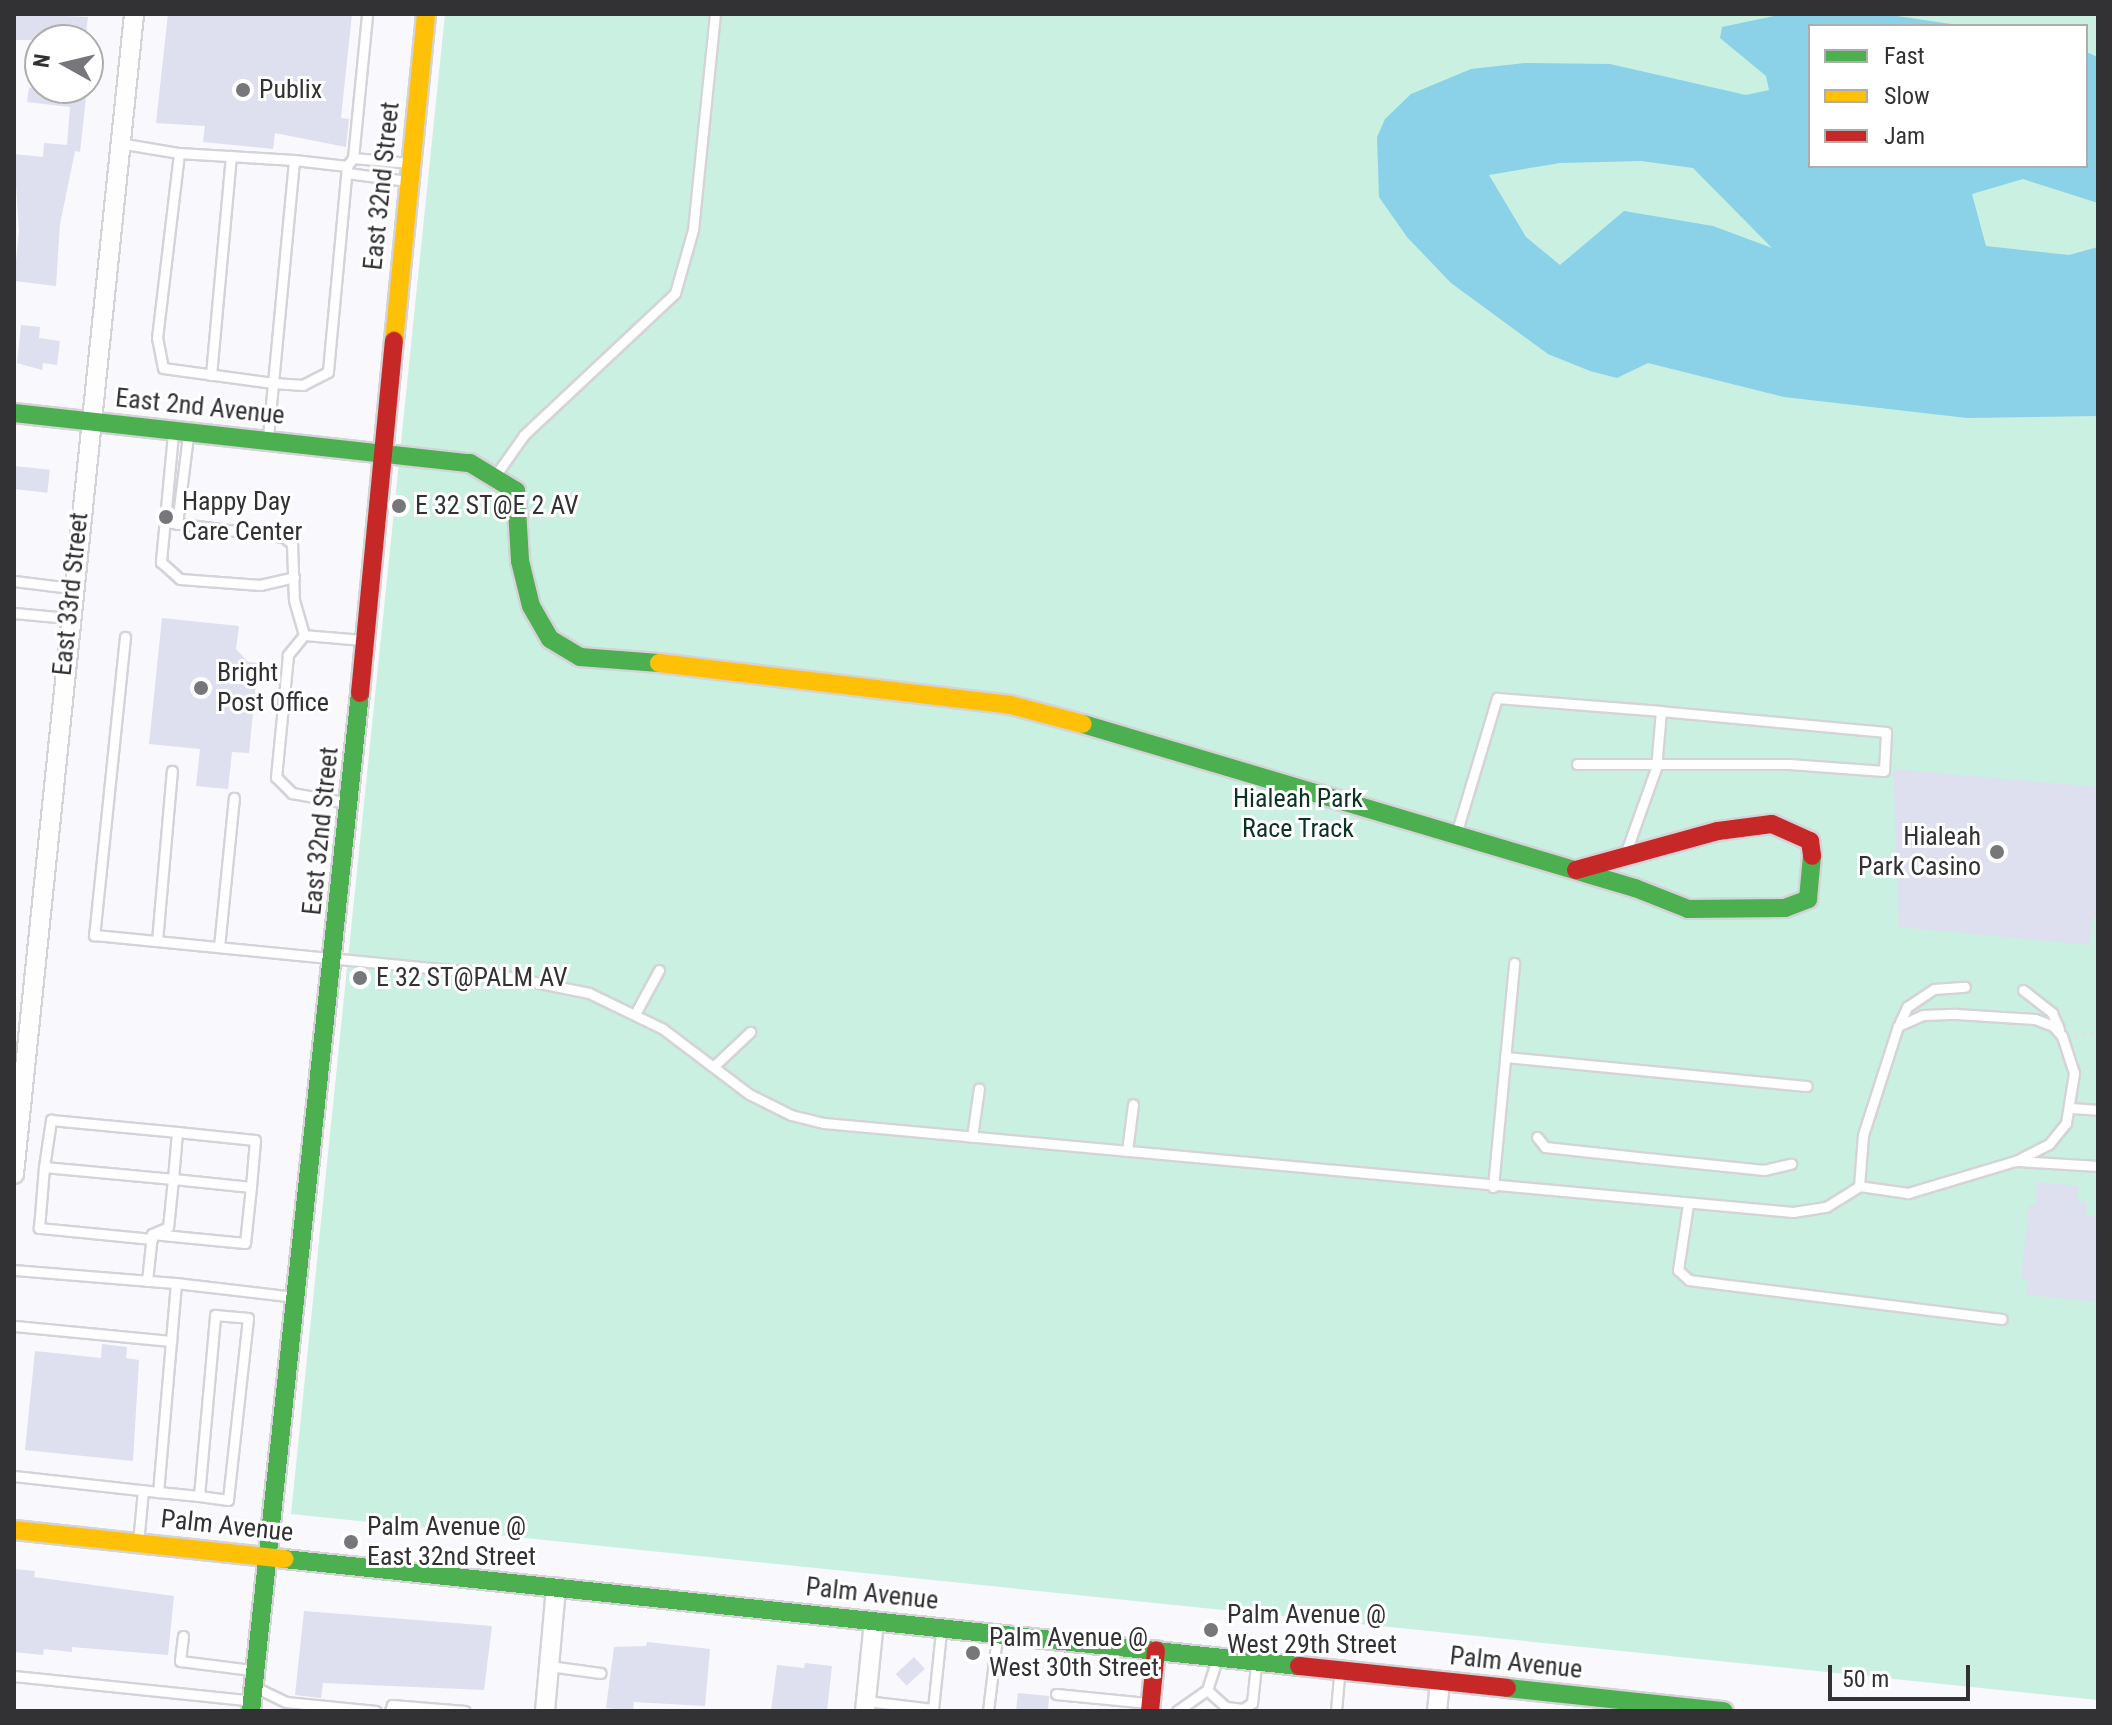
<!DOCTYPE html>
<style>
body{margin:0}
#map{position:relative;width:2112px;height:1725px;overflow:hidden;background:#f8f8fd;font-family:"Roboto Condensed",sans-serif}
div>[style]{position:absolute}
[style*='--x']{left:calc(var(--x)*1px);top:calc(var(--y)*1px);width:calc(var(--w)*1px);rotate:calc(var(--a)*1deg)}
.green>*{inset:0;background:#caf0e1}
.water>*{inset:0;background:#8bd1e8}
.building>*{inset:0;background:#dedfef;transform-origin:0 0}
.path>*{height:3px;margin-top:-1.5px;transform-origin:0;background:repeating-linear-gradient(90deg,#e1e1e2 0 4px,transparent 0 8px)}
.roads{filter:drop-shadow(2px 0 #d4d4d8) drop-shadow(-2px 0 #d4d4d8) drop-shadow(0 2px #d4d4d8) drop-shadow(0 -2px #d4d4d8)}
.lane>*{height:9px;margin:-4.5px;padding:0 4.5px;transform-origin:4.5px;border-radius:4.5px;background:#fefeff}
.street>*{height:18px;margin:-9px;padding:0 9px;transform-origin:9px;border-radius:9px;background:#fefeff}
.fast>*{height:18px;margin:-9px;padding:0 9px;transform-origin:9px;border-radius:9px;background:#4caf50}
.slow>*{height:18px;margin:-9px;padding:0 9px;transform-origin:9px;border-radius:9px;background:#ffc107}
.jam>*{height:18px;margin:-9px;padding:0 9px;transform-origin:9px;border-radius:9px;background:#c62828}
.dots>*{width:22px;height:22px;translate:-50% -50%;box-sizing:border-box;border:4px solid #fff;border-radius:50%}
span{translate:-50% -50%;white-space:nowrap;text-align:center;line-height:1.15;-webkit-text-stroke:6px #fff;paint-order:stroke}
.poi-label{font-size:26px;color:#323235}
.left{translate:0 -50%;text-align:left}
.right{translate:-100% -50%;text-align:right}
.street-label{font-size:26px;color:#323235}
.park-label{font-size:26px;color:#0a3324}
.frame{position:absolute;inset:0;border:16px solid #323235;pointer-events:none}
.legend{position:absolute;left:1808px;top:24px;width:280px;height:144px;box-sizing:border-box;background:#fff;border:2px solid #adadae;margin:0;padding:10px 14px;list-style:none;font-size:24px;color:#323235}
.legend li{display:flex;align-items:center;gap:16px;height:40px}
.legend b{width:40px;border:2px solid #adadae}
.north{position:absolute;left:24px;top:24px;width:80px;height:80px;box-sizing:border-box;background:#fff;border:2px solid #adadae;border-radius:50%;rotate:278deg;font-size:22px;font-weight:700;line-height:32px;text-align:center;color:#323235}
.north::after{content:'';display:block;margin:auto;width:28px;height:36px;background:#77777b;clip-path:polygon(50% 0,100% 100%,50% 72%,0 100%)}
.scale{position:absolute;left:1828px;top:1665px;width:142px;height:36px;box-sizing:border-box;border:4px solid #323235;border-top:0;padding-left:10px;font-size:24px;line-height:28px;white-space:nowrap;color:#323235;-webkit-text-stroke:6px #fff;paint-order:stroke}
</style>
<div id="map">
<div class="green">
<i style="clip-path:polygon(evenodd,445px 14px,2098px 14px,2098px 1700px,291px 1514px,445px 14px,1810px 26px,2086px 26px,2086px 166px,1810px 166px,1810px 26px)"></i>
</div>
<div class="water">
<i style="clip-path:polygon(evenodd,1784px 14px,1883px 14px,1965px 26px,1810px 26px,1810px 166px,2086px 166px,2086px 52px,2098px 57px,2098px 203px,2023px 179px,1972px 194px,1986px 246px,2069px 255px,2098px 247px,2098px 416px,1967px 418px,1784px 397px,1648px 363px,1617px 378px,1590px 371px,1548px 354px,1451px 283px,1407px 237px,1379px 197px,1377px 137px,1385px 119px,1411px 94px,1471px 69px,1525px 63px,1610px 64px,1746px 95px,1769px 90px,1766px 76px,1720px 38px,1722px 27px,1784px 14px,1641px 161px,1693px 168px,1772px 248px,1713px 226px,1624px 211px,1560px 265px,1526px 237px,1489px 175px,1560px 163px,1641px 161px)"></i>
</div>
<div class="building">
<i style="clip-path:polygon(14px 14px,88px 17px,85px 40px,14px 40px)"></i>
<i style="clip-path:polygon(168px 14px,352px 14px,341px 118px,349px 119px,346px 147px,275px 133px,273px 149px,203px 142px,205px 126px,156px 123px)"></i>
<i style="clip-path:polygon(29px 88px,87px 88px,80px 152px,75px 151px,60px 224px,56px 286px,14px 281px,19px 231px,14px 154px,43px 157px,44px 143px,67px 145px,70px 107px,27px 102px)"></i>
<i style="clip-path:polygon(21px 325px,40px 327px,39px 338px,60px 341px,57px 365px,43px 363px,42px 370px,17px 363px)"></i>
<i style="left:14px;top:466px;width:36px;height:23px;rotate:6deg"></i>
<i style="clip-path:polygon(162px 618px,239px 626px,236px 649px,248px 662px,258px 663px,249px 753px,232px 752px,228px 789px,196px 786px,200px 749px,149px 744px)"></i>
<i style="clip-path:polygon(1893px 769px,2098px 787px,2098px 918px,2093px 917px,2089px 945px,1899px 927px)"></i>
<i style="clip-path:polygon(2037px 1182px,2079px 1186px,2077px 1201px,2087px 1202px,2086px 1215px,2098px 1216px,2098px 1302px,2026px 1295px,2028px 1280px,2021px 1279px,2029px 1205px,2035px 1205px)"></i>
<i style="clip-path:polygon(102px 1344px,127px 1347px,126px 1358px,139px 1360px,133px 1461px,25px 1450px,35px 1351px,101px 1358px)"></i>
<i style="clip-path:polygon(14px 1569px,35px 1571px,34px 1577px,174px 1596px,168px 1655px,72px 1647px,72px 1652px,44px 1649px,43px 1655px,14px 1652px)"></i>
<i style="clip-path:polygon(304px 1611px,492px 1626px,484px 1690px,323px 1683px,321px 1698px,295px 1695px)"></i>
<i style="clip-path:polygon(647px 1642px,710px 1649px,705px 1706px,634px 1702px,633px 1711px,606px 1708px,614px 1647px,646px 1646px)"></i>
<i style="left:914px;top:1657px;width:16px;height:25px;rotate:47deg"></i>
<i style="clip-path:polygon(805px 1663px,832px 1666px,827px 1711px,771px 1711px,777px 1665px,804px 1668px)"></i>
<i style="clip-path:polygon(1018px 1693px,1049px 1696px,1048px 1711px,1016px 1711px)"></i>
</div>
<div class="path">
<i style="--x:2074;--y:1035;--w:24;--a:-7"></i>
</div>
<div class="roads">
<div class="lane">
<i style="--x:119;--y:143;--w:61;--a:9.5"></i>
<i style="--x:353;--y:158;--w:57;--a:5"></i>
<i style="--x:347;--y:166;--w:10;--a:-53"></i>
<i style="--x:353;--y:158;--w:145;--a:-84.4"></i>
<i style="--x:347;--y:173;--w:61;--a:7.6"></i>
<i style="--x:211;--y:375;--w:220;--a:-84.8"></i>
<i style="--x:173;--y:434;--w:129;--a:95.4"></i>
<i style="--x:161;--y:562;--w:25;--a:42"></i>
<i style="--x:180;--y:579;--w:80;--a:4.3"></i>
<i style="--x:260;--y:585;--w:35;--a:-13"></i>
<i style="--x:268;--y:437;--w:54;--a:-84.7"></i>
<i style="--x:273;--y:383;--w:224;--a:-84.6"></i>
<i style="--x:294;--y:160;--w:53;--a:6.5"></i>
<i style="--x:347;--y:166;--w:207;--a:95.3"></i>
<i style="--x:328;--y:372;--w:28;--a:153"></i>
<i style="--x:303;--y:385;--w:30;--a:-176"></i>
<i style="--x:273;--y:383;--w:111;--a:-172.2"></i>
<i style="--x:163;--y:368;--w:31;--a:-101"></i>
<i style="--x:157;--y:338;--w:186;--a:-83.2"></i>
<i style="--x:179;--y:153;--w:115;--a:3.5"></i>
<i style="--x:495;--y:476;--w:50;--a:-54.7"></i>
<i style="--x:524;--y:435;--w:207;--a:-43.2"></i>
<i style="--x:675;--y:293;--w:66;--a:-74.1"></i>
<i style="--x:693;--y:230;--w:217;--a:-84.2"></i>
<i style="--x:165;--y:522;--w:120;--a:7.2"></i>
<i style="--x:284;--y:537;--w:11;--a:41"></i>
<i style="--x:292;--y:544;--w:56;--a:88"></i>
<i style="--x:294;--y:600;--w:36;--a:74"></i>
<i style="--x:177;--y:524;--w:89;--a:-82.9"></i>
<i style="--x:14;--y:581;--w:57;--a:7"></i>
<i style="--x:14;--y:613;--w:54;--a:5.3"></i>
<i style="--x:304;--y:635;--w:26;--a:129"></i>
<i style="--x:288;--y:655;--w:123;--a:95.6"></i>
<i style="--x:276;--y:777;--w:23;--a:45"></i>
<i style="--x:292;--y:793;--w:57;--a:10.1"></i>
<i style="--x:304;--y:635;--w:60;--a:4.8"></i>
<i style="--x:125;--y:637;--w:300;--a:95.9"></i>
<i style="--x:94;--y:935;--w:403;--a:5.6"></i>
<i style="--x:495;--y:974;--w:96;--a:11.4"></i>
<i style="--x:589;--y:993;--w:82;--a:25.9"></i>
<i style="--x:663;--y:1029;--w:108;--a:37.1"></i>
<i style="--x:749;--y:1094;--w:47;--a:26.6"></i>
<i style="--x:791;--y:1115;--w:34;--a:14"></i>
<i style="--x:824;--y:1123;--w:973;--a:5.25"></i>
<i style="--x:1793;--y:1212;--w:33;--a:-9"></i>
<i style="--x:1826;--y:1207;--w:39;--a:-32"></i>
<i style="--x:1577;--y:764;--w:212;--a:0"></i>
<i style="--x:1789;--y:764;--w:95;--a:4.2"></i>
<i style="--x:1884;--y:771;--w:39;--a:-87"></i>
<i style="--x:1886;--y:732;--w:226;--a:-174.7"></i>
<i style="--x:1457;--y:831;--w:139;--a:-73.3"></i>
<i style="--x:1497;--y:698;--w:165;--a:4.5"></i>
<i style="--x:1661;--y:711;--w:57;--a:95"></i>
<i style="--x:1656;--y:768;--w:89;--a:109.7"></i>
<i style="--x:157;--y:941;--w:171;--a:-85"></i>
<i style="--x:219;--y:947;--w:150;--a:-84.3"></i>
<i style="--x:2023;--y:990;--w:37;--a:38"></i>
<i style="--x:2052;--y:1013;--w:17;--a:66"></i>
<i style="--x:635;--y:1014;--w:50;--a:-61.4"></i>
<i style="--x:1956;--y:1014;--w:79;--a:3.6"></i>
<i style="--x:2035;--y:1019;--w:19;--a:21"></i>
<i style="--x:2053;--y:1026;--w:13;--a:48"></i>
<i style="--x:2062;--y:1036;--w:39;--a:72"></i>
<i style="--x:2074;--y:1073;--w:51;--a:99.1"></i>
<i style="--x:2066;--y:1123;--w:27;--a:129"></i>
<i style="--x:2049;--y:1144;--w:38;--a:153"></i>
<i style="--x:2015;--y:1161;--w:112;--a:163.3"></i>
<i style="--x:1908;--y:1193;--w:49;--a:-171.9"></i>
<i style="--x:1859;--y:1186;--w:51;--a:-85.5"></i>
<i style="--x:1863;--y:1135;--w:114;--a:-72.2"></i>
<i style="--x:1898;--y:1026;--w:27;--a:-24"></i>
<i style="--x:1923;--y:1015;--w:33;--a:-2"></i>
<i style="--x:1900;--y:1022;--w:17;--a:-65"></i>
<i style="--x:1907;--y:1007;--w:32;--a:-34"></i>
<i style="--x:1934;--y:989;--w:31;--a:-4"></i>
<i style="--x:1505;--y:1057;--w:303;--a:5.5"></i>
<i style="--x:714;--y:1066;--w:50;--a:-43.4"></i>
<i style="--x:2071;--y:1108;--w:27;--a:4"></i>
<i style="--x:972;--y:1137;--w:49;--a:-81.9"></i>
<i style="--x:1537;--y:1137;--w:13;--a:51"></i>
<i style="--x:1545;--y:1147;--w:93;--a:6.2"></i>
<i style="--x:1637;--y:1157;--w:128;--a:5.8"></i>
<i style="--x:1764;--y:1170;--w:28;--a:-13"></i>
<i style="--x:1127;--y:1151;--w:47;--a:-82.7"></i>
<i style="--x:2018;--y:1161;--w:80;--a:3.6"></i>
<i style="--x:44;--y:1167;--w:48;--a:-81.5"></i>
<i style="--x:51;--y:1120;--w:127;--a:5.4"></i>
<i style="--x:177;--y:1132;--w:78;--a:5.9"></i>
<i style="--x:255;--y:1140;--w:47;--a:94.9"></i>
<i style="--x:1493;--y:1187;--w:225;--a:-84.6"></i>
<i style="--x:1688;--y:1204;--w:67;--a:98.6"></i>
<i style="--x:1678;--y:1270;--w:15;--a:42"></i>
<i style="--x:1689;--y:1280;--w:315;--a:7.1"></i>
<i style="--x:152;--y:1239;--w:114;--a:-174.4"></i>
<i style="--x:39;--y:1228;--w:61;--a:-85.3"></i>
<i style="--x:44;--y:1167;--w:130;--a:5.3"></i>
<i style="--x:173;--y:1179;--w:48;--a:95.9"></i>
<i style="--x:168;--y:1227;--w:17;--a:156"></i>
<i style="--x:14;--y:1270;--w:163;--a:4.6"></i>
<i style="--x:176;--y:1283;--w:210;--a:94.9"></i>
<i style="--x:158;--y:1492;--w:145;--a:-173.7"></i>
<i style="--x:147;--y:1281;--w:47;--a:-83.9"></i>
<i style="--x:152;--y:1234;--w:93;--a:5.5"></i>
<i style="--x:245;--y:1243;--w:56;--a:-83.9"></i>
<i style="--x:251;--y:1187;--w:78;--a:-174.1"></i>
<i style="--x:173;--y:1179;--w:47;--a:-85.1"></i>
<i style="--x:176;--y:1283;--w:121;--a:6.7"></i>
<i style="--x:14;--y:1326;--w:158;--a:5.5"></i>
<i style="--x:158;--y:1492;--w:41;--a:5.6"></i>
<i style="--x:199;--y:1496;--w:182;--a:-84.9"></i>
<i style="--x:215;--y:1315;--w:33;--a:5"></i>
<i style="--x:248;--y:1318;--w:183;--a:96.3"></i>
<i style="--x:228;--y:1500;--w:29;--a:-172"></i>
<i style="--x:138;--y:1543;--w:53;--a:-84.6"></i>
<i style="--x:183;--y:1636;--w:25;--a:97"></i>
<i style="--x:180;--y:1661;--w:72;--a:7.2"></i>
<i style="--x:549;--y:1666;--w:52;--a:7.7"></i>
<i style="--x:14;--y:1676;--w:235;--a:5.9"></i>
<i style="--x:255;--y:1687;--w:34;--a:26"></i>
<i style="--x:286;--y:1702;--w:90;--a:5.7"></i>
<i style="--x:1207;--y:1690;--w:25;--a:42"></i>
<i style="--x:1226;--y:1707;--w:17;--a:7"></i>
<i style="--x:1243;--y:1709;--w:11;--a:-34"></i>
<i style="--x:1252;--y:1703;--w:39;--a:-84"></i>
<i style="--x:1056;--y:1694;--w:91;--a:5.6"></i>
<i style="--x:866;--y:1701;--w:67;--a:6.8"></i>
<i style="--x:933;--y:1709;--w:78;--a:-84.1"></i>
<i style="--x:390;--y:1711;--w:6;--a:-72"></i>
<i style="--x:392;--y:1705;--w:73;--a:4.7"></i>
<i style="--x:988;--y:1711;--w:75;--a:-83.1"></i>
<i style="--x:1177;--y:1711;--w:37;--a:-35"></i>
<i style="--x:1207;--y:1690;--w:33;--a:-72"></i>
<i style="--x:1336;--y:1711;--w:36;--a:-85"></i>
</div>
<div class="street">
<i style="--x:14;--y:1174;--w:1166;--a:-84.09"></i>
<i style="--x:545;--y:1711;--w:124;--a:-84.9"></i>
<i style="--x:865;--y:1711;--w:90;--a:-84.3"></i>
<i style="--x:1437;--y:1711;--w:30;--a:-84"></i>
</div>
<div class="fast">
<i style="--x:14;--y:413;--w:459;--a:6.3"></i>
<i style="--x:470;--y:463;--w:54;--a:31.3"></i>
<i style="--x:516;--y:491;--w:70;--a:86.7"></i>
<i style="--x:520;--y:561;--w:46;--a:76.3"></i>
<i style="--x:531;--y:606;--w:38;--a:60"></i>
<i style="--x:550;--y:639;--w:35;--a:31"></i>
<i style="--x:580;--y:657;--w:79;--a:4.3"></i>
<i style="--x:1083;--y:724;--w:576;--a:16.55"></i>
<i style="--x:1635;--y:888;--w:57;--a:21.6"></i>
<i style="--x:1688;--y:909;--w:97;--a:-0.6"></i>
<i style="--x:1785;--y:908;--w:25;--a:-21"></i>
<i style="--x:1808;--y:899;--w:43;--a:-84.7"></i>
<i style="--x:284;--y:1559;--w:1021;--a:6.02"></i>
<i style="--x:1507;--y:1688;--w:218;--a:6.1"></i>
<i style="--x:251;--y:1711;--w:1024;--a:-83.89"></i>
</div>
<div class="slow">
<i style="--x:394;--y:341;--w:329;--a:-84.4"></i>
<i style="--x:659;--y:663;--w:354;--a:6.8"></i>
<i style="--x:1011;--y:705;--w:74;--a:14.8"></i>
<i style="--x:14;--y:1530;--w:272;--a:6.1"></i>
</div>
<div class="jam">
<i style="--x:360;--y:693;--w:354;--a:-84.5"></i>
<i style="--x:1576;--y:870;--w:147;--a:-15.4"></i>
<i style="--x:1718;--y:831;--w:54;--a:-7.4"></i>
<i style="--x:1772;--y:824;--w:42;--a:24.1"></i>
<i style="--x:1810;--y:841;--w:15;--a:82"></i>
<i style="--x:1299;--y:1666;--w:209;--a:6"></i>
<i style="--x:1150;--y:1711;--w:61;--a:-84.4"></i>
</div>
</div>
<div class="dots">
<i style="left:243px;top:90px;background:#77777b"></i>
<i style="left:399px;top:506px;background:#77777b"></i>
<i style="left:166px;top:517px;background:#77777b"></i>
<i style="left:201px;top:688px;background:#77777b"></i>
<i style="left:1997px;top:852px;background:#77777b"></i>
<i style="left:360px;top:978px;background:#77777b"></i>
<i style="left:351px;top:1542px;background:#77777b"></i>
<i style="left:1211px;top:1630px;background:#77777b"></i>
<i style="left:973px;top:1653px;background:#77777b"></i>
</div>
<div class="poi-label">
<span class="left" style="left:259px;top:90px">Publix</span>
<span class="left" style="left:182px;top:517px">Happy Day<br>Care Center</span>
<span class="left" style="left:415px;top:506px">E 32 ST@E 2 AV</span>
<span class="left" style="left:217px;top:688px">Bright<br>Post Office</span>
<span class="right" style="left:1981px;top:852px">Hialeah<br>Park Casino</span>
<span class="left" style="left:376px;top:978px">E 32 ST@PALM AV</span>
<span class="left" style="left:367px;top:1542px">Palm Avenue @<br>East 32nd Street</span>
<span class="left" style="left:1227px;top:1630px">Palm Avenue @<br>West 29th Street</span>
<span class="left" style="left:989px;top:1653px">Palm Avenue @<br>West 30th Street</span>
</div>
<div class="street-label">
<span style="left:382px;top:186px;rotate:-84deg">East 32nd Street</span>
<span style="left:200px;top:407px;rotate:6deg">East 2nd Avenue</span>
<span style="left:71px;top:594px;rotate:-84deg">East 33rd Street</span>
<span style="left:321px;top:831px;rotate:-84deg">East 32nd Street</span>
<span style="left:227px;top:1526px;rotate:6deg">Palm Avenue</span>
<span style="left:872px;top:1594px;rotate:6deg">Palm Avenue</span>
<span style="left:1516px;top:1663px;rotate:6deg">Palm Avenue</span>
</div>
<div class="park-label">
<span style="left:1298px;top:814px">Hialeah Park<br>Race Track</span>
</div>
<div class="frame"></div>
<ul class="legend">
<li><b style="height:10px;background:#4caf50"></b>Fast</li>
<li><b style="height:10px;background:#ffc107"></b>Slow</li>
<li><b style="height:10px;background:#c62828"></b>Jam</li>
</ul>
<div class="north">N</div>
<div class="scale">50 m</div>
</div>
